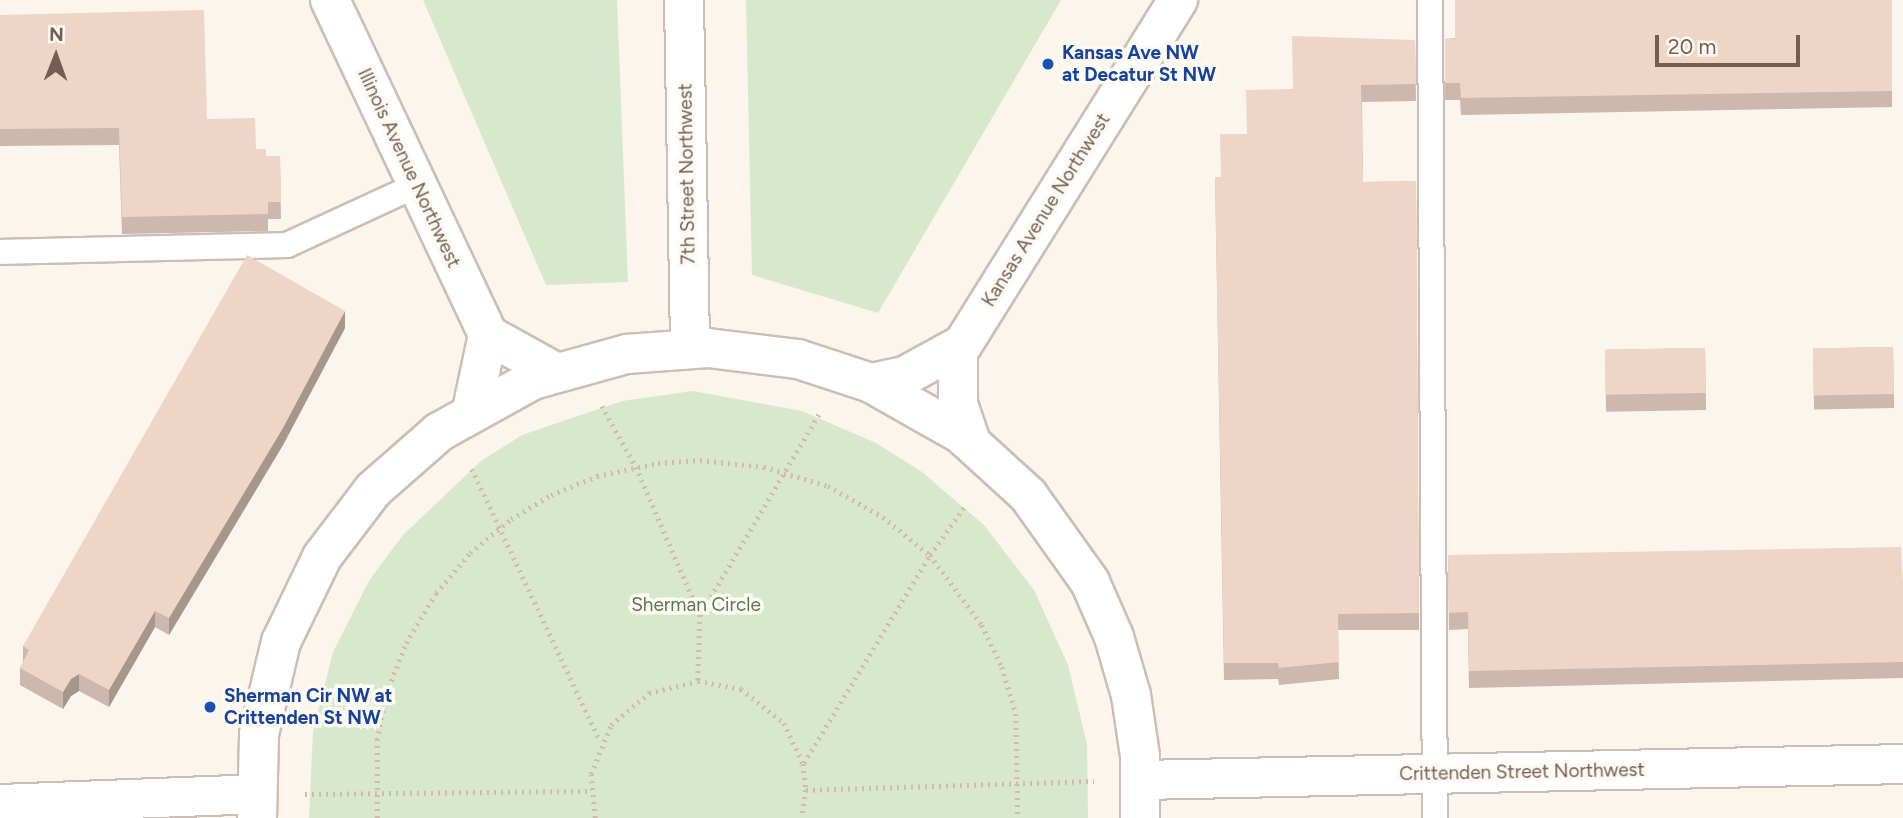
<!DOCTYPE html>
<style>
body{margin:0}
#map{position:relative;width:1903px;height:818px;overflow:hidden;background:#fbf5ed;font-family:Figtree,sans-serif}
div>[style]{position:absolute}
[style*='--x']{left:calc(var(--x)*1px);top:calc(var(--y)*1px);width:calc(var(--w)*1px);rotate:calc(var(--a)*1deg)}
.green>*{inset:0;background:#d8e8cc}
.path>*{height:4.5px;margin-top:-2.25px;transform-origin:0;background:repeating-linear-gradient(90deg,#d3baaa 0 2px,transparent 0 7px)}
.roads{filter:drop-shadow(2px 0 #ccbeb4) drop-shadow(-2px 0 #ccbeb4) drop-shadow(0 2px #ccbeb4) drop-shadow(0 -2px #ccbeb4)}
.service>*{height:24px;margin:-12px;padding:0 12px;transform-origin:12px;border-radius:12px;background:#fff}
.minor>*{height:38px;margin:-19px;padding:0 19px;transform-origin:19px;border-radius:19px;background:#fff}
.tertiary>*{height:38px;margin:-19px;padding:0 19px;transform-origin:19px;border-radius:19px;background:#fff}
.wall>*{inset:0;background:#ccb8ac;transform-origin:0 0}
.shaded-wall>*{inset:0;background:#a6968c}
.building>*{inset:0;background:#edd6c8;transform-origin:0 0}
.dots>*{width:19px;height:19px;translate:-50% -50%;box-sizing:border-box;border:4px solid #fdfaf4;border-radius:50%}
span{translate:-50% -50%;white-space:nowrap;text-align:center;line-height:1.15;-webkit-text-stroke:7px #fdfaf4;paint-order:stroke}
.transit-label{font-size:19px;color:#164399;font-weight:700}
.left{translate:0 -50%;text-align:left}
.street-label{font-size:19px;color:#745e52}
.park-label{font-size:19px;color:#59784b}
.north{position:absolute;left:21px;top:21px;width:70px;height:70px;-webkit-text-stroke:5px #fdfaf4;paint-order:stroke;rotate:1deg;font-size:19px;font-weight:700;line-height:28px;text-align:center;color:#745e52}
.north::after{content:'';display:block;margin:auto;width:24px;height:32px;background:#745e52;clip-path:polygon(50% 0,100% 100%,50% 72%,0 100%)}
.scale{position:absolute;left:1655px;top:35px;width:145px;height:32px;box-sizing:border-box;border:4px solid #745e52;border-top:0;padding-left:9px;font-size:21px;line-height:24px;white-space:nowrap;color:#745e52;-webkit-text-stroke:5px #fdfaf4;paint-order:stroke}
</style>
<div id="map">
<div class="green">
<i style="clip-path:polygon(423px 0,617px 0,628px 282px,546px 285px)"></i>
<i style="clip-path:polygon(746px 0,1061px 0,878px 313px,752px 275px)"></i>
<i style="clip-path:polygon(693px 391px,802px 411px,876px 443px,922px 472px,984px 525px,1034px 590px,1068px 665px,1087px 744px,1088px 818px,309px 818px,313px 731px,333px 652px,370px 579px,403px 535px,481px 461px,522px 435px,622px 401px)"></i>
</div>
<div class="path">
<i style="--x:602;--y:406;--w:70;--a:60.9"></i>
<i style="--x:636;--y:467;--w:161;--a:66.6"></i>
<i style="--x:700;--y:615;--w:66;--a:91.7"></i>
<i style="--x:472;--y:469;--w:301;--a:64.8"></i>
<i style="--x:700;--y:615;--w:234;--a:-59.4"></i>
<i style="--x:804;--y:763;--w:243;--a:-58.8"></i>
<i style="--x:930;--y:555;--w:60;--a:-54.5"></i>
<i style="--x:806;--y:790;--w:288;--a:-1.8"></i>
<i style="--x:305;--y:794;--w:285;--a:-0.6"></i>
<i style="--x:377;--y:818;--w:78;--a:-90"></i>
<i style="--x:377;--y:740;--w:47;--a:-78.9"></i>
<i style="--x:386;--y:694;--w:55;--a:-68.6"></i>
<i style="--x:406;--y:643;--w:58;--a:-59"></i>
<i style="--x:436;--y:593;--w:52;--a:-49.6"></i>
<i style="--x:470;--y:553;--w:53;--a:-39.7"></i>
<i style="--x:511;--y:519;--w:47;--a:-31"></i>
<i style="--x:551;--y:495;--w:50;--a:-22.4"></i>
<i style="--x:597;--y:476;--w:62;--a:-12"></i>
<i style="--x:658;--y:463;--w:42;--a:-4.1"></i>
<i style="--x:700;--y:460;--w:64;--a:6.2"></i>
<i style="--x:764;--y:467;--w:67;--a:16.5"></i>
<i style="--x:828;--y:486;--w:63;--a:29.4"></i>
<i style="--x:883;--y:517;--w:60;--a:39"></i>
<i style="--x:930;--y:555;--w:87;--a:53.4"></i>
<i style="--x:982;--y:625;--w:47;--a:64.5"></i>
<i style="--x:1002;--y:667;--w:49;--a:73.4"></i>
<i style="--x:1016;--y:714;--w:104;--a:88.9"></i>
<i style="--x:595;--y:818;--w:44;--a:-95.2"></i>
<i style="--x:591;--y:774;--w:53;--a:-67.8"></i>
<i style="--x:611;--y:725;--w:50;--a:-40.1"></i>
<i style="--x:649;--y:693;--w:50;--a:-13.8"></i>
<i style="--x:698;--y:681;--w:44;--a:10.5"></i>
<i style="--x:741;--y:689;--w:55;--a:38.3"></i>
<i style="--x:784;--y:723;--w:45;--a:65.1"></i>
<i style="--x:803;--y:764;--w:26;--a:83"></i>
<i style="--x:806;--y:790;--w:28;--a:98"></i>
</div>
<div class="roads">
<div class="service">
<i style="--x:1430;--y:0;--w:818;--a:89.65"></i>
<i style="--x:0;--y:252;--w:287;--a:-1.4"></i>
<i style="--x:287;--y:245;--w:143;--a:-24.8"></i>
</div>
<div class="minor">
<i style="--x:684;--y:0;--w:349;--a:89"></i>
<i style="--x:1141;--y:780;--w:762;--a:-1.2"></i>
<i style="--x:0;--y:804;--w:255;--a:-2.2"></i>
</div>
<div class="tertiary">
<i style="--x:330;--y:0;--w:370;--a:64.7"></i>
<i style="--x:488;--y:335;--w:77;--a:28.9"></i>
<i style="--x:958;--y:348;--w:56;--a:90"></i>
<i style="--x:958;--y:404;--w:40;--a:71.1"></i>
<i style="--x:871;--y:383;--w:35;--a:-12"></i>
<i style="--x:905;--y:376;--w:66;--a:-28.9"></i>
<i style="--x:963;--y:344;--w:406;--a:-58"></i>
<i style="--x:472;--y:410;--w:77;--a:-78"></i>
<i style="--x:257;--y:818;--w:84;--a:-88.6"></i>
<i style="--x:259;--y:734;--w:95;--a:-76.6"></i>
<i style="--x:281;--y:642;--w:94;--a:-64.2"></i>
<i style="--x:322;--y:557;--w:84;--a:-52.7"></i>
<i style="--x:373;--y:490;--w:88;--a:-41.3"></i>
<i style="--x:439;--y:432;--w:107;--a:-29"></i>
<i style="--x:533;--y:380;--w:98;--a:-15.5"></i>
<i style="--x:627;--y:354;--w:81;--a:-4.2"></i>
<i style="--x:708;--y:348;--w:91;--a:7"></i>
<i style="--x:798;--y:359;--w:77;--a:18.2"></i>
<i style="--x:871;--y:383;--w:103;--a:29.5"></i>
<i style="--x:961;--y:434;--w:91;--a:42.3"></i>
<i style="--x:1028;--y:495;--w:107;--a:54.5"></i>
<i style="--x:1090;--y:582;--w:60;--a:66.4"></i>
<i style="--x:1114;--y:637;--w:60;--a:73.7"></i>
<i style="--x:1131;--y:695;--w:62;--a:81.6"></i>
<i style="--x:1140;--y:756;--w:62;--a:90"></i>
</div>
</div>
<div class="wall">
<i style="clip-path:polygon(1892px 0,1892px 107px,1461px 115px,1460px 100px,1445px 100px,1445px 39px)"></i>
<i style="clip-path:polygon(0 15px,207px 119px,266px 156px,280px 156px,281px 219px,268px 219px,268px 231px,122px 234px,119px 145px,0 146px)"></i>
<i style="clip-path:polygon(1415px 40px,1416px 101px,1362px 102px,1363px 182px,1416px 181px,1419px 630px,1338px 630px,1339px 679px,1279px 685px,1278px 679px,1224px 680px,1215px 177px,1221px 177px,1247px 134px,1293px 89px)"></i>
<i style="clip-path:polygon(345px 328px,283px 445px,169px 635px,155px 627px,109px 707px,79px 691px,71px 696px,63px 709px,20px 685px,20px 668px,23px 662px,23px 646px)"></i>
<i style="left:1893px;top:347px;width:61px;height:80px;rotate:89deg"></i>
<i style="left:1705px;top:348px;width:62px;height:100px;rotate:89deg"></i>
<i style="clip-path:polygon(1448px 555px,1903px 583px,1903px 678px,1469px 688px,1468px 629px,1449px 630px)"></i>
</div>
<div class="shaded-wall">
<i style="clip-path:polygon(345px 311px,345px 328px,283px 445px,169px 635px,169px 618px)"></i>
<i style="clip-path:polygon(155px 611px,155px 627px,109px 707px,109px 690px)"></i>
<i style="clip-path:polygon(79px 674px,79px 691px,71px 696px,63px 709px,63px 692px,71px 679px)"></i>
</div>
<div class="building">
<i style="clip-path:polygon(1455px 0,1892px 0,1892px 91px,1461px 98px,1460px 83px,1445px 83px,1445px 39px,1455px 39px)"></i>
<i style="clip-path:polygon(204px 10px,207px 119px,255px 118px,256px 149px,266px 149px,266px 156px,280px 156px,281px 202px,268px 202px,268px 214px,122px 217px,119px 128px,0 129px,0 15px)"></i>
<i style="clip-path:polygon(1292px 36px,1415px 40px,1416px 84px,1361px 85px,1363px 182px,1416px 181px,1419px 613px,1338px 614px,1339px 662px,1279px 668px,1278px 663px,1224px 663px,1215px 177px,1221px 177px,1220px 134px,1247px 134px,1246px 90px,1293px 89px)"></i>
<i style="clip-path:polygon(247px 255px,345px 311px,283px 428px,169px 618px,155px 611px,109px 690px,79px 674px,71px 679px,63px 692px,20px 668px,29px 650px,23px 646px)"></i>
<i style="left:1893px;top:347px;width:47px;height:80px;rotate:89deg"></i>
<i style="left:1705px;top:348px;width:45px;height:100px;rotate:89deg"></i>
<i style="clip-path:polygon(1901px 547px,1903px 583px,1903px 662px,1469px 671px,1468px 612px,1449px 613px,1448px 555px)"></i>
</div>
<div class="dots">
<i style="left:1048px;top:64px;background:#1a4fb4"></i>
<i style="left:210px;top:707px;background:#1a4fb4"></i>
</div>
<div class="transit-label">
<span class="left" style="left:1062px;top:64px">Kansas Ave NW<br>at Decatur St NW</span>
<span class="left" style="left:224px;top:707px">Sherman Cir NW at<br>Crittenden St NW</span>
</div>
<div class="street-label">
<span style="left:409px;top:168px;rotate:65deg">Illinois Avenue Northwest</span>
<span style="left:687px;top:174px;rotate:-91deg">7th Street Northwest</span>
<span style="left:1046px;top:210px;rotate:-58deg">Kansas Avenue Northwest</span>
<span style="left:1522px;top:772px;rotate:-1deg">Crittenden Street Northwest</span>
</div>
<div class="park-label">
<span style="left:696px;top:605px">Sherman Circle</span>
</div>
<div class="north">N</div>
<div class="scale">20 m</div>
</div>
